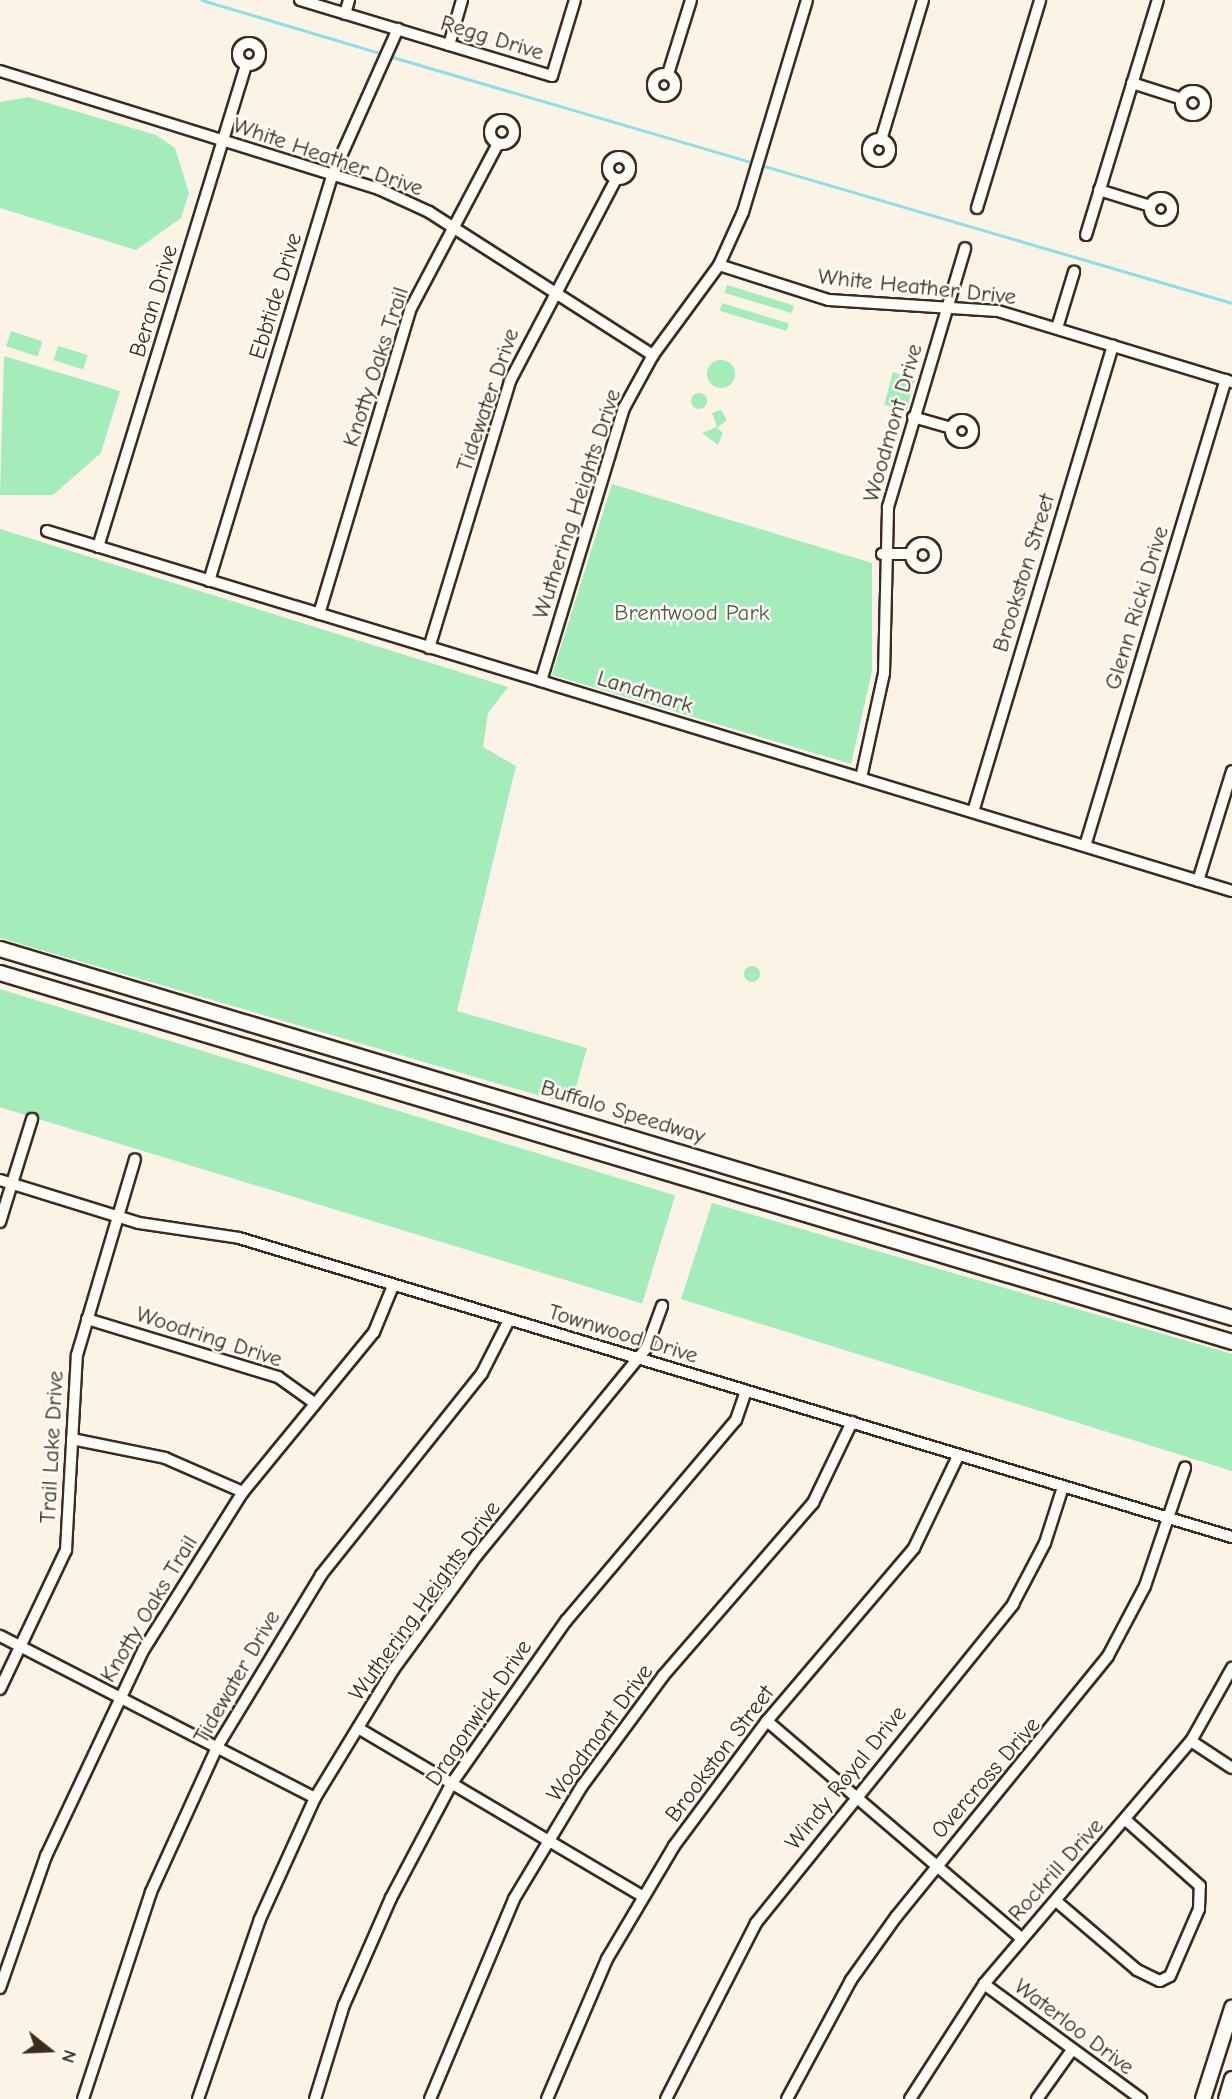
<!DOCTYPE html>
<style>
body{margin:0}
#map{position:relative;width:1232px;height:2099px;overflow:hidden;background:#faf3e6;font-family:"Comic Neue",sans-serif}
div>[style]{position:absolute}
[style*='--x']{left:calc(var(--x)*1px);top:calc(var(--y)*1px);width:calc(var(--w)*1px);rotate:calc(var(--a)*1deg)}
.green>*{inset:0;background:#a4edbb;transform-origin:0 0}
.round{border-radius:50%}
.stream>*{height:2.5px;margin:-1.25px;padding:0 1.25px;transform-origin:1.25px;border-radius:1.25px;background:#8ddee7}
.roads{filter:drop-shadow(2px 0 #3b2a1e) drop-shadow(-2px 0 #3b2a1e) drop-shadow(0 2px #3b2a1e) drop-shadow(0 -2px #3b2a1e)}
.street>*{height:10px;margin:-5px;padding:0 5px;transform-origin:5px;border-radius:5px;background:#fdfcf7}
.street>.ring{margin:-5px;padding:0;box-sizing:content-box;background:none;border:10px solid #fdfcf7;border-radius:50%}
.secondary>*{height:14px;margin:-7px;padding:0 7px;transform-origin:7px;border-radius:7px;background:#fdfcf7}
span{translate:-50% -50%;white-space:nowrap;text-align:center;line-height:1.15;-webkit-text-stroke:5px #fdfcf7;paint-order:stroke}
.street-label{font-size:23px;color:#3b2a1e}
.park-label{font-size:23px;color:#555b45}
.north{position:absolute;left:14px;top:2015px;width:70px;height:70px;-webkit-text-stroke:5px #fdfcf7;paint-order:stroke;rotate:108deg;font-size:19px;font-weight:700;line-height:28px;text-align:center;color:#3b2a1e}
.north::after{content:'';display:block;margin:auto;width:24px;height:32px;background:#3b2a1e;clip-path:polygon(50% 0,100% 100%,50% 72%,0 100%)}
</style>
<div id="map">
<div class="green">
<i style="clip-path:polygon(28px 97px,156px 135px,175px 148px,189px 193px,181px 218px,136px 250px,0 208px,0 102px)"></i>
<i style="left:727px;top:285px;width:70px;height:8px;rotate:17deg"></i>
<i style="left:722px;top:303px;width:70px;height:8px;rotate:17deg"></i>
<i style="left:11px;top:331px;width:33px;height:16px;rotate:18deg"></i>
<i style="left:58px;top:346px;width:31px;height:15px;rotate:17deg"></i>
<i style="clip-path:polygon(4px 356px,120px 391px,101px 453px,53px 495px,0 495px)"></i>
<i class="round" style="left:707px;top:360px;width:28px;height:28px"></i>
<i style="left:893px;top:372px;width:23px;height:34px;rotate:15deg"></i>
<i class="round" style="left:691px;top:393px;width:16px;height:16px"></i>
<i style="clip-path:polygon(721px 410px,727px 420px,717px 428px,723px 433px,718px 445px,702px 433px,717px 427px,712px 413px)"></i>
<i style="clip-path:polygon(612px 484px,872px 563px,872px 671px,851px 764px,552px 675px)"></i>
<i style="clip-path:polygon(0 529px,508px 687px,488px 713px,483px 747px,516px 766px,457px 1011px,587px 1048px,571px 1105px,0 938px)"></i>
<i class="round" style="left:744px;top:966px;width:16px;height:16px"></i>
<i style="left:0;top:989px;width:706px;height:113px;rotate:17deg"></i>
<i style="clip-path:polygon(712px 1203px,1232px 1354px,1232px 1471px,681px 1299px)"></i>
</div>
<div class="stream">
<i style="--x:202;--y:0;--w:189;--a:16.6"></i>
<i style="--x:389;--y:56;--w:878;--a:16.33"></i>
</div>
<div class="roads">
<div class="street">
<i style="--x:300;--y:0;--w:263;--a:16.8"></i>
<i style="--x:552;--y:76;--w:79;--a:-73.2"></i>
<i style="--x:345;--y:14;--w:15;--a:-74"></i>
<i class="ring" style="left:238px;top:43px;width:12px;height:12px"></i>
<i style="--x:449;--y:45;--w:47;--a:-73.9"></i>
<i style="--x:0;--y:71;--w:397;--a:17.3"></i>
<i style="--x:379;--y:189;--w:55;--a:24.7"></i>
<i style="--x:429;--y:212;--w:266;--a:32.6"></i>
<i style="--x:668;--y:74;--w:77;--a:-72.7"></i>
<i class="ring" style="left:653px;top:74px;width:12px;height:12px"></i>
<i style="--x:1132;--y:83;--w:52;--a:17.7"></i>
<i class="ring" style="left:1181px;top:91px;width:14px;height:14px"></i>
<i class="ring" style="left:490px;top:120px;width:14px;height:14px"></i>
<i class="ring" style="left:868px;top:139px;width:12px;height:12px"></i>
<i style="--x:881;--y:140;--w:146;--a:-73.3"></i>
<i class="ring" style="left:608px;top:157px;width:12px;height:12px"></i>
<i style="--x:1099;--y:190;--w:53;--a:17.4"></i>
<i class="ring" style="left:1150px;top:198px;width:12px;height:12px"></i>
<i style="--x:977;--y:208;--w:217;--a:-73.1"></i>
<i style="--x:1086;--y:235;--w:246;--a:-73"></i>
<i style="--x:719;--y:265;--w:115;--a:17.7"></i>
<i style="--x:829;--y:300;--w:169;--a:3.7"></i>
<i style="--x:998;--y:311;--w:245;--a:16.9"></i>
<i style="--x:1057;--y:328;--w:59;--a:-73.1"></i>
<i style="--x:913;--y:417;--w:40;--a:16"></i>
<i class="ring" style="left:951px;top:420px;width:12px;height:12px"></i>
<i style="--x:47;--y:531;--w:1238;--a:16.9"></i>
<i class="ring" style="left:911px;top:543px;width:14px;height:14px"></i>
<i style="--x:98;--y:547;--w:504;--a:-72.93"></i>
<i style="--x:882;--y:554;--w:30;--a:0"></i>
<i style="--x:209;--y:581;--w:425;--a:-73.1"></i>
<i style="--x:333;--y:174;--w:159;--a:-65.9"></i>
<i style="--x:319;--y:614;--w:320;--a:-73.3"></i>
<i style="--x:411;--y:308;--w:186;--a:-62.1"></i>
<i style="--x:429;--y:648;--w:279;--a:-73.1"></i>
<i style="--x:510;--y:381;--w:228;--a:-62.3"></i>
<i style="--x:541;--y:681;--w:285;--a:-73.1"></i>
<i style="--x:624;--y:408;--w:60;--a:-61.3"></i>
<i style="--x:653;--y:355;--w:112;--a:-53.7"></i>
<i style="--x:719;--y:265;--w:58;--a:-65.6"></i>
<i style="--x:743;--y:212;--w:221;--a:-73.2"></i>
<i style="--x:861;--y:778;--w:107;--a:-77.6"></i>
<i style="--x:884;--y:673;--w:166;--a:-88.6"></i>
<i style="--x:888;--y:507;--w:270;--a:-73.4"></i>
<i style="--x:973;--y:812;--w:487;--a:-73.3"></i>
<i style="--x:1085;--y:846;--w:487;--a:-73.2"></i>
<i style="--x:1198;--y:881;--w:115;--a:-72.8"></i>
<i style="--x:0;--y:1180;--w:145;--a:17.2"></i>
<i style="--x:139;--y:1223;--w:101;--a:8.5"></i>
<i style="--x:239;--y:1238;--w:1037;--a:16.76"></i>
<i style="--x:0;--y:1222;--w:108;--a:-72.7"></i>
<i style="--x:87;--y:1319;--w:200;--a:16.9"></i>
<i style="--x:278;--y:1377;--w:43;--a:35.5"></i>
<i style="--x:72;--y:1439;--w:95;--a:11.5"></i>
<i style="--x:165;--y:1458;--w:85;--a:23.6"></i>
<i style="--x:0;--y:1636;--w:354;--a:27.2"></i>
<i style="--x:0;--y:1689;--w:154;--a:-64.6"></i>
<i style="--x:66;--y:1550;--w:195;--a:-86.8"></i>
<i style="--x:77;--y:1355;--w:204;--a:-73.5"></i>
<i style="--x:767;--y:1721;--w:334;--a:40.5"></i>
<i style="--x:358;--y:1728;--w:330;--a:30.6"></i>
<i style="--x:1191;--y:1741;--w:49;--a:33.4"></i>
<i style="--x:1056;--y:1901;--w:106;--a:40.4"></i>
<i style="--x:1137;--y:1970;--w:25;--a:26"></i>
<i style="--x:1160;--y:1981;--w:11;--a:-27"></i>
<i style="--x:1170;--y:1976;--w:73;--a:-66.6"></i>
<i style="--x:1199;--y:1909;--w:23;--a:-88"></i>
<i style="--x:1200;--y:1886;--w:99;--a:-138.3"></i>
<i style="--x:984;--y:1984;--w:195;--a:36.2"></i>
<i style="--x:0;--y:1988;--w:140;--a:-70.8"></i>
<i style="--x:46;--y:1856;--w:229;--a:-64.7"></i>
<i style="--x:144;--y:1649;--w:186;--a:-57.8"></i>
<i style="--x:243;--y:1492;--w:207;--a:-50.7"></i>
<i style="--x:374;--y:1332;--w:50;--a:-67.6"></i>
<i style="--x:83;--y:2099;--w:218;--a:-71.8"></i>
<i style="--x:151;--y:1892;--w:159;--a:-65.5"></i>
<i style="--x:217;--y:1747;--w:201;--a:-58.8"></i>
<i style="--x:321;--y:1575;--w:258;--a:-51.4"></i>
<i style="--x:482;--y:1373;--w:59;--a:-63"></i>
<i style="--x:198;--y:2099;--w:190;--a:-71"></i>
<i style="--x:260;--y:1919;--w:133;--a:-65.6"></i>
<i style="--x:315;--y:1798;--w:150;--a:-58.6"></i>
<i style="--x:393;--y:1670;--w:142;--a:-53.9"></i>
<i style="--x:477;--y:1555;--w:269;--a:-50.7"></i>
<i style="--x:647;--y:1347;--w:44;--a:-69.9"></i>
<i style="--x:315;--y:2099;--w:98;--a:-72.9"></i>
<i style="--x:344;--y:2005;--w:117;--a:-66.3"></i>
<i style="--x:391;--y:1898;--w:130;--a:-62.1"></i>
<i style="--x:452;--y:1783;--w:198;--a:-54.9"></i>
<i style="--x:566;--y:1621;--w:263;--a:-49.8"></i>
<i style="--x:736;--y:1420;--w:31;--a:-71"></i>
<i style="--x:430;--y:2099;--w:217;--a:-67.2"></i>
<i style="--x:514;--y:1899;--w:132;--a:-59"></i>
<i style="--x:582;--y:1786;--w:137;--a:-53.6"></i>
<i style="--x:663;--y:1676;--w:229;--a:-49.1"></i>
<i style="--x:813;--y:1503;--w:90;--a:-64.3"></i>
<i style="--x:547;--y:2099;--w:152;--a:-66.8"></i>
<i style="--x:607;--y:1959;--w:131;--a:-59.3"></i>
<i style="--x:674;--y:1846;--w:156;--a:-53.4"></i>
<i style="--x:767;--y:1721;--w:227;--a:-49.6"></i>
<i style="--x:914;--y:1548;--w:102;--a:-64.4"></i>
<i style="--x:666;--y:2099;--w:198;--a:-62.9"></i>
<i style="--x:756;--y:1923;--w:410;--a:-51.1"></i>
<i style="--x:1013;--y:1604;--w:69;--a:-62.3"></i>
<i style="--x:1045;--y:1543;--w:59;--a:-72.2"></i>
<i style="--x:787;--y:2099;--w:135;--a:-61.7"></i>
<i style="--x:851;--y:1980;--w:77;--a:-54.5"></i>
<i style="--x:896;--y:1917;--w:336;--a:-50.9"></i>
<i style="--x:1108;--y:1656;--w:79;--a:-62.1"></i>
<i style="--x:1145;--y:1586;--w:125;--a:-71.3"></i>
<i style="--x:910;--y:2099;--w:137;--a:-57.2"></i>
<i style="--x:984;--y:1984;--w:319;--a:-49.6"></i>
<i style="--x:1191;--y:1741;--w:84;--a:-60.7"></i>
<i style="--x:1037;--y:2099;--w:60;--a:-54.5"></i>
</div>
<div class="secondary">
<i style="--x:0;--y:949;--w:1286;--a:16.67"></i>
<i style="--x:0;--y:973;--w:1286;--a:16.67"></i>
<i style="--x:1203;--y:2099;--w:96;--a:-72.3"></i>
<i style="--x:1226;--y:2099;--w:21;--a:-73"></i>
</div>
</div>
<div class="street-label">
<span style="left:492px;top:38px;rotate:17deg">Regg Drive</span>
<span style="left:328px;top:157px;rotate:19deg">White Heather Drive</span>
<span style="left:917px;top:287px;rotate:6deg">White Heather Drive</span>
<span style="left:276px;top:296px;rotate:-73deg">Ebbtide Drive</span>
<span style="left:154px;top:301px;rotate:-73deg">Beran Drive</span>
<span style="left:376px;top:367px;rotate:-72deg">Knotty Oaks Trail</span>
<span style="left:488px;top:400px;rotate:-71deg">Tidewater Drive</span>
<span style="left:893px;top:423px;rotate:-74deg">Woodmont Drive</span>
<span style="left:577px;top:504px;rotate:-72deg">Wuthering Heights Drive</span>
<span style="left:1024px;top:573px;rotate:-73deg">Brookston Street</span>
<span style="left:1137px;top:608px;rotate:-73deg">Glenn Ricki Drive</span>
<span style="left:645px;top:692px;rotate:17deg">Landmark</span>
<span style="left:623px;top:1112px;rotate:17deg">Buffalo Speedway</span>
<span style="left:623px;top:1334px;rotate:17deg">Townwood Drive</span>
<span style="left:209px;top:1337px;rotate:18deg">Woodring Drive</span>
<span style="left:52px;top:1447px;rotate:-87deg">Trail Lake Drive</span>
<span style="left:425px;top:1601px;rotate:-54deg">Wuthering Heights Drive</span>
<span style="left:149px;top:1609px;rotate:-59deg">Knotty Oaks Trail</span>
<span style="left:237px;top:1677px;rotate:-60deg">Tidewater Drive</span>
<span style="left:479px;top:1713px;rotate:-56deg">Dragonwick Drive</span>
<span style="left:600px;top:1733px;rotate:-54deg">Woodmont Drive</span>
<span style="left:720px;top:1754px;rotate:-53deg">Brookston Street</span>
<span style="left:846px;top:1778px;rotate:-51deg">Windy Royal Drive</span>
<span style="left:986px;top:1778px;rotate:-49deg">Overcross Drive</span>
<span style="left:1056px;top:1870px;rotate:-48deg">Rockrill Drive</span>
<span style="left:1074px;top:2027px;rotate:37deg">Waterloo Drive</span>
</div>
<div class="park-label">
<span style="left:692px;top:613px">Brentwood Park</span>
</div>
<div class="north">N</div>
</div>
